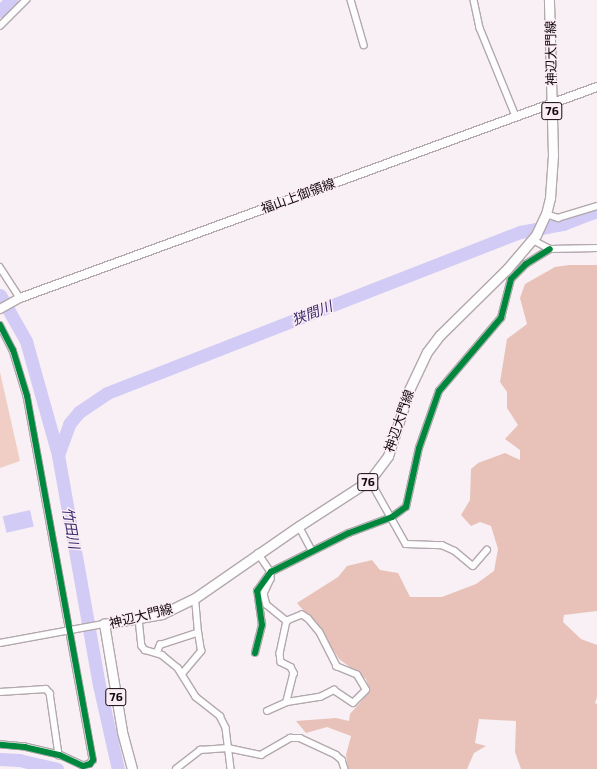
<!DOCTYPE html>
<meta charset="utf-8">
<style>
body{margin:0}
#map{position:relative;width:597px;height:769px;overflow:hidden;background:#f8f0f4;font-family:"Exo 2","Noto Sans JP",sans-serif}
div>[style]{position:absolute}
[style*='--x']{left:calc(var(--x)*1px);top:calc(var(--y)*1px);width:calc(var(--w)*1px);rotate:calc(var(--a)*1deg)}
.green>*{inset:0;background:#f0cec5}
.forest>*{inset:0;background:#e8c2b8}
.water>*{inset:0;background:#d2cbf5;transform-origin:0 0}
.river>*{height:13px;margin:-6.5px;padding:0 6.5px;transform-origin:6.5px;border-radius:6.5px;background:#d2cbf5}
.roads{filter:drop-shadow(1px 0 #b2a8ad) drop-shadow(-1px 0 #b2a8ad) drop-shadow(0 1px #b2a8ad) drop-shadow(0 -1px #b2a8ad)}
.minor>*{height:5.5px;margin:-2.75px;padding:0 2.75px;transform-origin:2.75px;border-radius:2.75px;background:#fefdfd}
.secondary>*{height:8px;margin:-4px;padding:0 4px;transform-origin:4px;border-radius:4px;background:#fefdfd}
.primary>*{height:9px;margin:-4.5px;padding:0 4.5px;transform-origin:4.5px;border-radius:4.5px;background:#fefdfd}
.cycleway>*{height:6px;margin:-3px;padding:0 3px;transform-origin:3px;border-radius:3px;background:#00873e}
span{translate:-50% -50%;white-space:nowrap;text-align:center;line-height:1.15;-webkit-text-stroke:3px #fbedf4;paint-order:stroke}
.shield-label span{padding:1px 3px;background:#fbedf4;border:1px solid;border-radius:3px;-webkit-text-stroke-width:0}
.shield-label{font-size:12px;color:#13080e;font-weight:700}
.street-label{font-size:13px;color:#13080e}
.water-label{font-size:14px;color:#392a6d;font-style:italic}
</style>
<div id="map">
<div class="green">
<i style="clip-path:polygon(0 372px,20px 461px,0 468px)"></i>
</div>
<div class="forest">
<i style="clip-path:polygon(569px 265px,597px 265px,597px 611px,564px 615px,563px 622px,581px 639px,597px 645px,597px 697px,595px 703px,597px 704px,597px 769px,521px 769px,515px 752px,516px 721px,479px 719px,475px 743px,486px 746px,474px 753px,467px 769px,348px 769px,346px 755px,351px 736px,327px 727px,306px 733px,296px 721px,336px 718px,349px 721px,350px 714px,370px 691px,366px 679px,339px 659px,322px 632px,297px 603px,338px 577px,347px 566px,372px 560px,380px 570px,398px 573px,410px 597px,442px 597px,476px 584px,494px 571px,498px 549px,491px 526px,480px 522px,471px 526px,461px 515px,470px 500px,471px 469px,478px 463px,505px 453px,520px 460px,520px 450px,505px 439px,518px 425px,507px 408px,507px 392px,500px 382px,507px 339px,527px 324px,520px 298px,525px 284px,555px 267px)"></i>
</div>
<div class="water">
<i style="left:30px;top:510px;width:17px;height:28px;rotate:77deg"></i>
</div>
<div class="river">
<i style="--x:0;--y:11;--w:16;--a:-45"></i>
<i style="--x:0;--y:295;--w:53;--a:60.5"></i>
<i style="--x:26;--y:341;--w:118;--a:74.3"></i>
<i style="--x:58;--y:455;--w:234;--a:79.9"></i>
<i style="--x:99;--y:685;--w:86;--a:77.3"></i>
<i style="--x:58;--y:455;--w:33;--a:-70"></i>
<i style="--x:69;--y:424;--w:16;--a:-50"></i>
<i style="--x:79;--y:412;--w:34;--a:-34"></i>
<i style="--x:107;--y:393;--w:443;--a:-21.3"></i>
<i style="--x:520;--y:232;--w:44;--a:-10.5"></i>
<i style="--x:563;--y:224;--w:36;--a:-21"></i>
<i style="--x:0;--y:759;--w:19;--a:3"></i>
<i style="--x:19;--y:760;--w:39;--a:13"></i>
</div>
<div class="roads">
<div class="minor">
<i style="--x:351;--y:0;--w:47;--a:73.9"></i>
<i style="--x:474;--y:0;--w:29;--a:78"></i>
<i style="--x:480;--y:28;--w:95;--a:67.8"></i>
<i style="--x:0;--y:26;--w:37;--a:-45"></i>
<i style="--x:546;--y:214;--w:13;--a:18"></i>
<i style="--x:558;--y:218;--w:41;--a:-17.1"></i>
<i style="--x:533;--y:240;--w:19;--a:28"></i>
<i style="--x:550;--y:249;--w:47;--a:-1.2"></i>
<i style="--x:0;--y:267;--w:37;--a:57"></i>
<i style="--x:0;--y:325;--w:28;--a:63"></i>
<i style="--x:13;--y:350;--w:48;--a:73.1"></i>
<i style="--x:27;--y:396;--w:370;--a:79.7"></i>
<i style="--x:93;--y:760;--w:5;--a:127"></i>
<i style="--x:90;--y:764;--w:7;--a:164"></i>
<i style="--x:83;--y:766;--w:26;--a:-155"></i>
<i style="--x:59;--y:755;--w:35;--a:-167"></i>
<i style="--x:25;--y:747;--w:25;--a:-175"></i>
<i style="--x:370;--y:480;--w:73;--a:60.6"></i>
<i style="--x:406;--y:544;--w:36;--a:2"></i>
<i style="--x:442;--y:545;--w:14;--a:25"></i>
<i style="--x:455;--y:551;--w:23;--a:40"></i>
<i style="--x:473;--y:566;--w:21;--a:-49"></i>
<i style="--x:299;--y:526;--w:27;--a:62"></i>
<i style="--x:258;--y:553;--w:23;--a:56"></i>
<i style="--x:271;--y:572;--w:7;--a:90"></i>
<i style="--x:271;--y:579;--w:17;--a:115"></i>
<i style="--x:264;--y:594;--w:11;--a:75"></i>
<i style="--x:267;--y:605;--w:26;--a:39"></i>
<i style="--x:287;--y:621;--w:33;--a:102"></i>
<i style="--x:280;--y:653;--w:9;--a:84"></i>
<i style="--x:281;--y:662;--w:11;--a:27"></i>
<i style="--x:291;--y:667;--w:7;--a:63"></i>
<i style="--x:294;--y:673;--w:30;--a:104"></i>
<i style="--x:139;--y:619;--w:27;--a:84"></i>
<i style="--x:142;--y:646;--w:5;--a:53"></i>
<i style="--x:145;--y:650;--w:18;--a:16"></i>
<i style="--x:162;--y:655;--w:21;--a:39"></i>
<i style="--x:178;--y:668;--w:34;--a:58"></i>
<i style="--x:196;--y:697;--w:31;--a:38"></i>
<i style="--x:220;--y:716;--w:13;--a:63"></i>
<i style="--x:226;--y:728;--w:41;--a:83"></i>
<i style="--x:0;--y:643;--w:106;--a:-10.4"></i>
<i style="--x:157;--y:652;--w:8;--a:-67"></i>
<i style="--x:160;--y:645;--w:40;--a:-18"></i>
<i style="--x:198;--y:633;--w:35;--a:-95"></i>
<i style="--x:255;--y:653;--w:29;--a:-76"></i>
<i style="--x:262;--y:625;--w:34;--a:-98"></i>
<i style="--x:257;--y:591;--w:24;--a:-54"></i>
<i style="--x:271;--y:572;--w:87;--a:-26.6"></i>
<i style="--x:349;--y:533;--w:46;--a:-20.4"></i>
<i style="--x:392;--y:517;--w:17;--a:-36"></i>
<i style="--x:406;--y:507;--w:60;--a:-77.6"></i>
<i style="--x:419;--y:448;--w:60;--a:-70.7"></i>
<i style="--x:439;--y:391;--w:96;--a:-49.7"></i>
<i style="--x:501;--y:318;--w:40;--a:-75.6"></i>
<i style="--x:511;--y:279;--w:21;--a:-45"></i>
<i style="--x:526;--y:264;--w:28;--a:-32"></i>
<i style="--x:182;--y:674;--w:30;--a:-50"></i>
<i style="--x:201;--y:651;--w:18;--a:-99"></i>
<i style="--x:0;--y:692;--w:46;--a:-3.7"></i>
<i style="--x:46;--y:689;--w:6;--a:45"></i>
<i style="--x:50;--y:693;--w:63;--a:81.7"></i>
<i style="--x:267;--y:711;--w:22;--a:-24"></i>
<i style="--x:287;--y:702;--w:33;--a:-9"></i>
<i style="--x:320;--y:697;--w:16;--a:-27"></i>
<i style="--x:334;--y:690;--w:23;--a:34"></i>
<i style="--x:353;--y:703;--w:18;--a:-45"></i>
<i style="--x:366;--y:690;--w:17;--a:-121"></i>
<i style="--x:357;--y:675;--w:22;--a:-158"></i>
<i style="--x:337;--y:667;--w:39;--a:-117"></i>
<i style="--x:319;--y:632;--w:17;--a:-130"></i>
<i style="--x:308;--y:619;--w:7;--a:-146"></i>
<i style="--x:302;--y:615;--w:16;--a:158"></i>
<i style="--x:176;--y:769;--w:31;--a:-38"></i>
<i style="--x:200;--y:750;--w:28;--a:-4"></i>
<i style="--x:228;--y:748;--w:34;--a:12"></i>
<i style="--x:261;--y:755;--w:34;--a:-30"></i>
<i style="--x:290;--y:738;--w:10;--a:0"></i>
<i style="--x:300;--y:738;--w:40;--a:25"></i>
<i style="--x:336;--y:755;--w:8;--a:40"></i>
<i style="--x:342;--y:760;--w:9;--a:72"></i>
</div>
<div class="secondary">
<i style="--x:0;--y:309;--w:23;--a:-29"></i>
<i style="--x:20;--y:298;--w:614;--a:-20.09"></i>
</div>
<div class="primary">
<i style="--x:132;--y:769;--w:39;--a:-105"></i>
<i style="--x:122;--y:731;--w:109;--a:-99.5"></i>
<i style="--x:104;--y:624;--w:59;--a:-9.8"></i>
<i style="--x:162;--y:614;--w:37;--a:-26"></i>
<i style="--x:195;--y:598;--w:126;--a:-34.7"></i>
<i style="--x:299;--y:526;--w:85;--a:-32.9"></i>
<i style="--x:370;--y:480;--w:30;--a:-53"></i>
<i style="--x:388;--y:456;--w:69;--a:-72.3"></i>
<i style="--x:409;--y:390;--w:42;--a:-64.7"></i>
<i style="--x:427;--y:352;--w:21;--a:-53"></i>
<i style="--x:440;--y:335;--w:94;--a:-44.6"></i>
<i style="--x:507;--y:269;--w:45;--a:-49.5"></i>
<i style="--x:536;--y:235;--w:23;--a:-65"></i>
<i style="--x:546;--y:214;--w:16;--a:-76"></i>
<i style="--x:550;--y:198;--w:43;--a:-86"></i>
<i style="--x:553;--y:155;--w:155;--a:-91.5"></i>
</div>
</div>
<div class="cycleway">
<i style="--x:0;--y:325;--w:28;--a:63"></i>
<i style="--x:13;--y:350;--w:48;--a:73.1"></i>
<i style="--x:27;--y:396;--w:370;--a:79.7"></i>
<i style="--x:93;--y:760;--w:5;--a:127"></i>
<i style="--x:90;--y:764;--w:7;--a:164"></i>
<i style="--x:83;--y:766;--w:26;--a:-155"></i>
<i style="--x:59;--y:755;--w:35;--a:-167"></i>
<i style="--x:25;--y:747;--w:25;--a:-175"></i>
<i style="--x:255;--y:653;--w:29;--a:-76"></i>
<i style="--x:262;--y:625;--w:34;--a:-98"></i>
<i style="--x:257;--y:591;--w:24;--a:-54"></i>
<i style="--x:271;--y:572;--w:87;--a:-26.6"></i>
<i style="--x:349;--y:533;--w:46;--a:-20.4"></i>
<i style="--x:392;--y:517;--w:17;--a:-36"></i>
<i style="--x:406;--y:507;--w:60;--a:-77.6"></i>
<i style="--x:419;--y:448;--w:60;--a:-70.7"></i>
<i style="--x:439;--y:391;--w:96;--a:-49.7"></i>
<i style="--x:501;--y:318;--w:40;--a:-75.6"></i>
<i style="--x:511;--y:279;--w:21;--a:-45"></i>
<i style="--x:526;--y:264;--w:28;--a:-32"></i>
</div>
<div class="shield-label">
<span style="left:552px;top:111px">76</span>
<span style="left:368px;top:482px">76</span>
<span style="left:116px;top:697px">76</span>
</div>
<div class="street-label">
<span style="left:551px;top:53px;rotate:-91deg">神辺大門線</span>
<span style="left:298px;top:196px;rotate:-20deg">福山上御領線</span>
<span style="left:399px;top:421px;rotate:-71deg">神辺大門線</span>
<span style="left:141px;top:616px;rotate:-14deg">神辺大門線</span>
</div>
<div class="water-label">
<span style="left:312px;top:313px;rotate:-21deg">狭間川</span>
<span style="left:71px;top:528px;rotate:80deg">竹田川</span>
</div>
</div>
